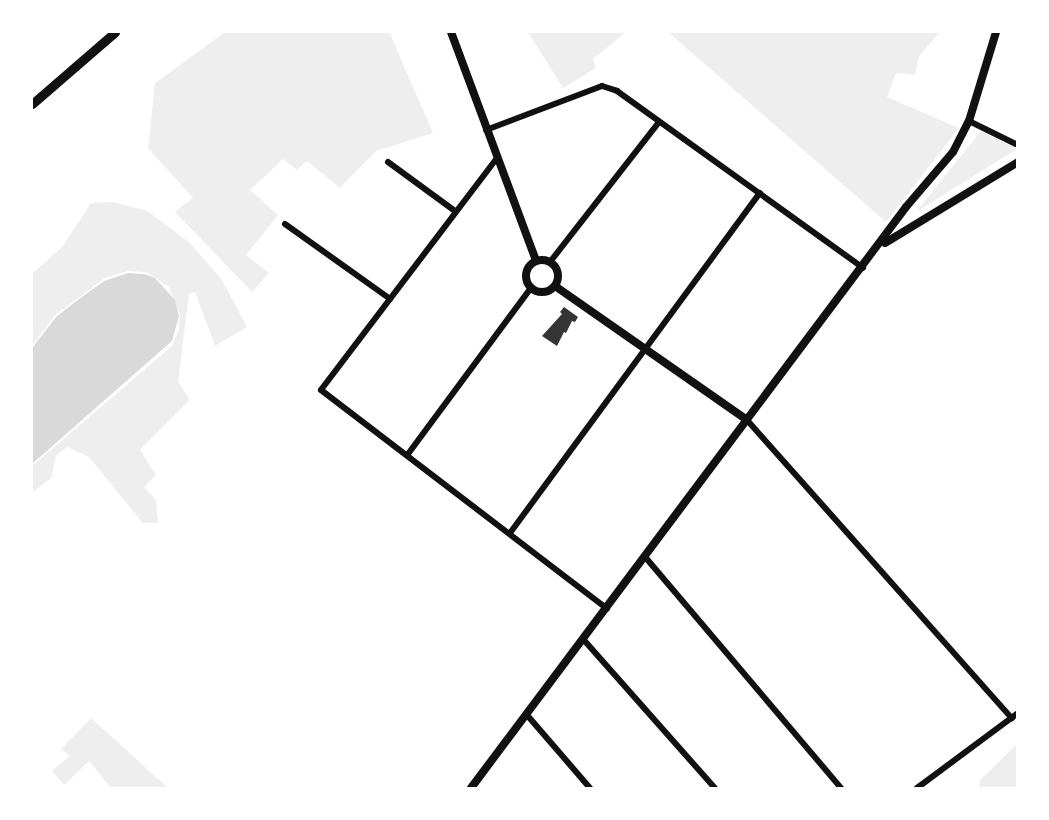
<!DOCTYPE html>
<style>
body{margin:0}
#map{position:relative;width:1049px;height:820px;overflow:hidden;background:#fff;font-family:"Nunito Sans",sans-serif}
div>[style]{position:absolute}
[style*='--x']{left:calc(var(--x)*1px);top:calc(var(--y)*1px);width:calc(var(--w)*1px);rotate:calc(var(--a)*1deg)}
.green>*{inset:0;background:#eee}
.water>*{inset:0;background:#d9d9d9}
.building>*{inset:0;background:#353535}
.minor>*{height:6px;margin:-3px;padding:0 3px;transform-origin:3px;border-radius:3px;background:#111}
.tertiary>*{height:8px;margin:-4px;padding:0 4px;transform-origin:4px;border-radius:4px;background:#111}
.tertiary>.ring{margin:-4px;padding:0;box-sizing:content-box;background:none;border:8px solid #111;border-radius:50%}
.secondary>*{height:9px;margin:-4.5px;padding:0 4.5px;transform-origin:4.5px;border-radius:4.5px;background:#111}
span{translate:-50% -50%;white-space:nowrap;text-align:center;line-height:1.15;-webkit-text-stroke:5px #fff;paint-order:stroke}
.frame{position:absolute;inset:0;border:33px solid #fff;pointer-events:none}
</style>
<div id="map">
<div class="green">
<i style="clip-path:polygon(225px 32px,393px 32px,390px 34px,433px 133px,376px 151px,340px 188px,307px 161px,297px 170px,283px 159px,250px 190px,278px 215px,246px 255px,269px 273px,252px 292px,175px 212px,193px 198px,148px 148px,155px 83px)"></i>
<i style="clip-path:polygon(528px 32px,626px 32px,593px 59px,596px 68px,563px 88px)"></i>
<i style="clip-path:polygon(668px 32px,940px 32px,919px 56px,915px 75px,896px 73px,887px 97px,959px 128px,886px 222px)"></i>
<i style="clip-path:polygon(981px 131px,1017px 149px,916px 212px,965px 151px)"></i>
<i style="clip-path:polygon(113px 202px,147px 211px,189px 242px,222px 280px,247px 327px,215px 346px,195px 292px,189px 294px,178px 382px,190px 400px,140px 450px,156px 475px,144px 487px,156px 500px,158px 523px,143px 523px,89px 457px,67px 447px,56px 456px,51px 478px,32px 493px,32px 466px,172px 346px,179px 329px,180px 314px,169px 287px,146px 272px,128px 271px,105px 278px,55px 315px,32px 346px,32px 274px,63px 246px,91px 203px)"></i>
<i style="clip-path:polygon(91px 718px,168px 788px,111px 788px,89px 761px,64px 785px,52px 771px,70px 756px,61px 749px)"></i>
<i style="clip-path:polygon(1017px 744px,1017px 788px,979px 788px,980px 780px)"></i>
</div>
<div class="water">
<i style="clip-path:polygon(128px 273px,145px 274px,155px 278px,175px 300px,179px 316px,172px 341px,32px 464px,32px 348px,56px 317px,75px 302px,104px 281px)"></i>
</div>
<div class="building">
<i style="clip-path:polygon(564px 307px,578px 317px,575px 322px,572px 321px,566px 333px,564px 332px,557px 346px,542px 336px,562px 314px,560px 312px)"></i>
</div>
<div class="minor">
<i style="--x:969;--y:121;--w:55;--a:26.1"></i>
<i style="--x:486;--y:130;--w:124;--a:-20.8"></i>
<i style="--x:602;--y:86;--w:16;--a:18"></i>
<i style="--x:617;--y:91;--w:303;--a:35.7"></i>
<i style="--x:497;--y:158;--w:291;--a:127.2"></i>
<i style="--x:321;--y:390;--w:360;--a:37.4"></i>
<i style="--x:388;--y:162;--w:83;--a:36.2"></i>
<i style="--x:285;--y:224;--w:129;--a:35.5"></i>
<i style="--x:550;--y:262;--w:177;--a:-52.1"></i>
<i style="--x:747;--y:420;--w:399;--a:48.4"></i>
<i style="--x:408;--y:454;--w:207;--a:-53.5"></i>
<i style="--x:510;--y:533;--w:422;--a:-53.7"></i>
<i style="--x:646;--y:558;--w:302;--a:49.7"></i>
<i style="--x:583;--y:639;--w:199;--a:48.5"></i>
<i style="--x:527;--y:715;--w:96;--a:49.2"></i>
<i style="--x:917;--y:788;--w:126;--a:-36.6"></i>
</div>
<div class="tertiary">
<i style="--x:451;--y:32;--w:244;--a:69.6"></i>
<i style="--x:885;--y:243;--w:156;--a:-31.3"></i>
<i class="ring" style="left:526px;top:260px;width:24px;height:24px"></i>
<i style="--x:555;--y:286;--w:234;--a:34.9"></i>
<i style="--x:471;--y:788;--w:726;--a:-53.18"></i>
<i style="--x:906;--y:207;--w:72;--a:-49.5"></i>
<i style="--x:953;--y:152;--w:35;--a:-63"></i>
<i style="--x:969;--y:121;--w:93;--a:-73.1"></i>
</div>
<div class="secondary">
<i style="--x:32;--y:104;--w:110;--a:-40.9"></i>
</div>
<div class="frame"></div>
</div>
